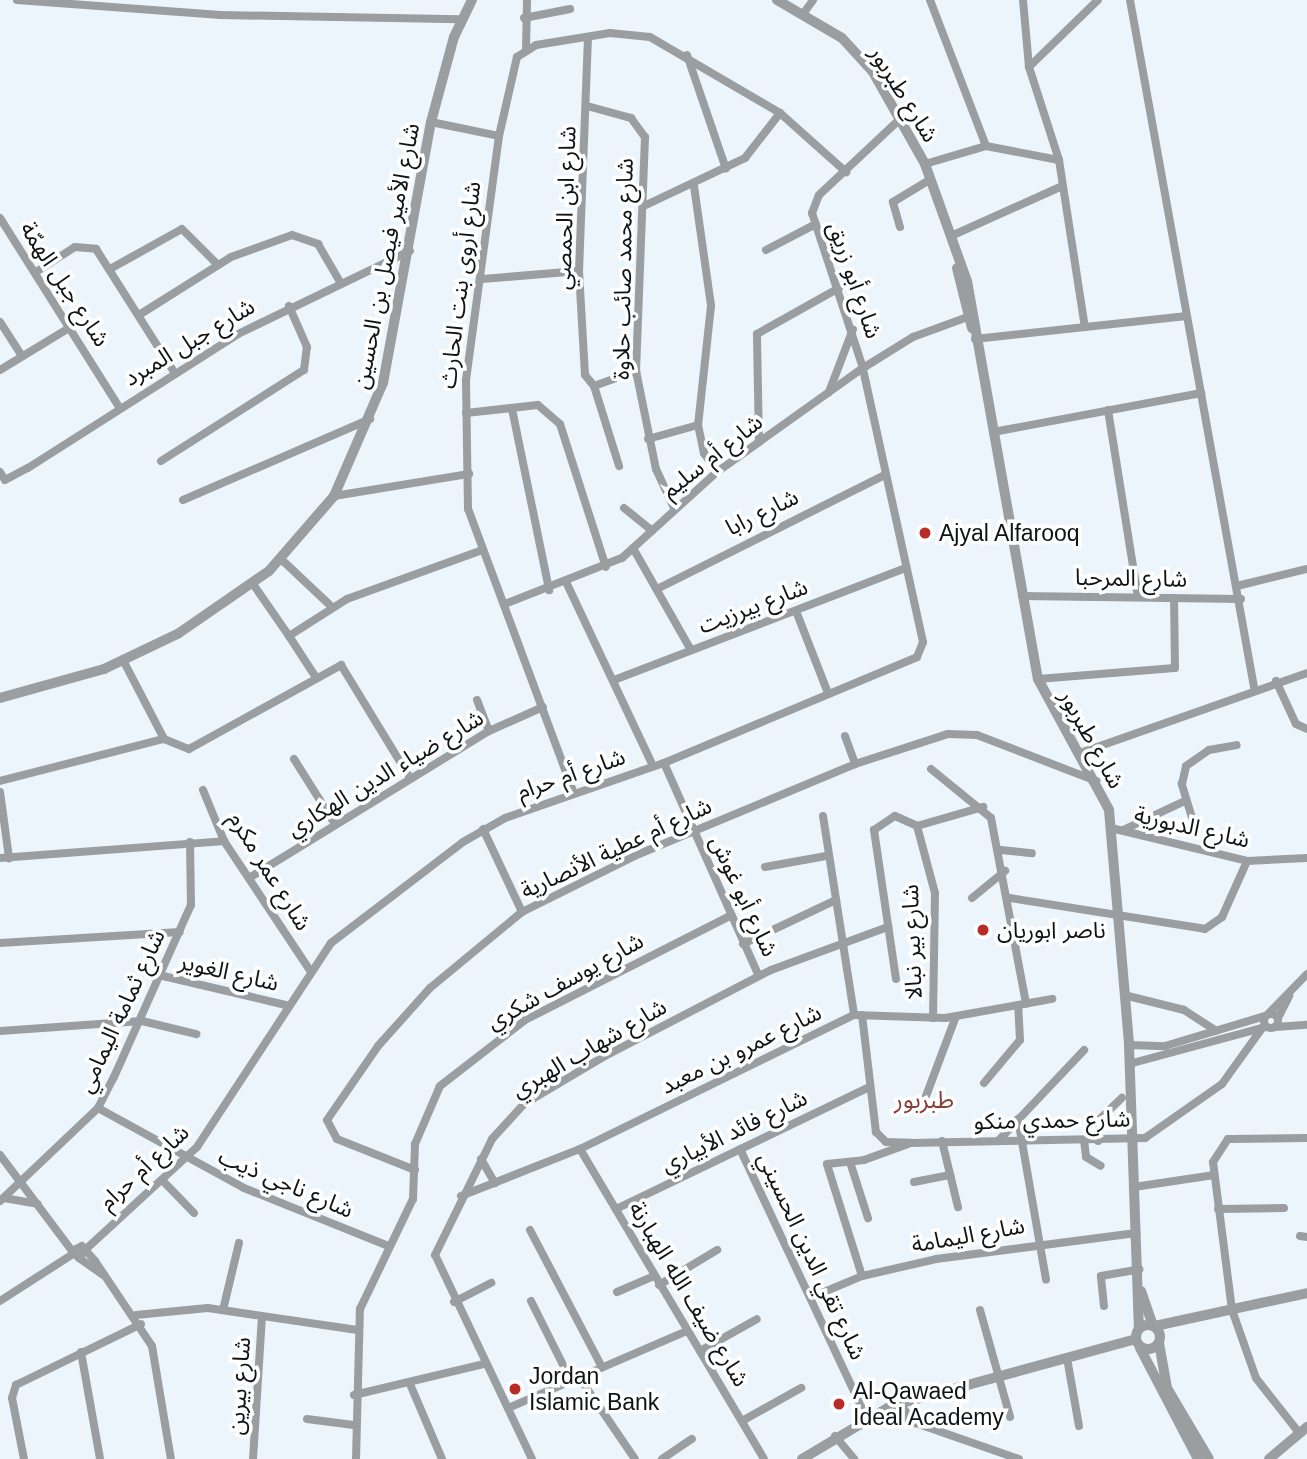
<!DOCTYPE html>
<meta charset="utf-8">
<style>
body{margin:0}
#map{position:relative;width:1307px;height:1459px;overflow:hidden;background:#ecf5fc;font-family:Arial,"Noto Sans Arabic",sans-serif}
div>[style]{position:absolute}
[style*='--x']{left:calc(var(--x)*1px);top:calc(var(--y)*1px);width:calc(var(--w)*1px);rotate:calc(var(--a)*1deg)}
.minor>*{height:8px;margin:-4px;padding:0 4px;transform-origin:4px;border-radius:4px;background:#9a9ea1}
.minor>.ring{margin:-4px;padding:0;box-sizing:content-box;background:none;border:8px solid #9a9ea1;border-radius:50%}
.tertiary>*{height:10px;margin:-5px;padding:0 5px;transform-origin:5px;border-radius:5px;background:#9a9ea1}
.tertiary>.ring{margin:-5px;padding:0;box-sizing:content-box;background:none;border:10px solid #9a9ea1;border-radius:50%}
.dots>*{width:19px;height:19px;translate:-50% -50%;box-sizing:border-box;border:4px solid #fff;border-radius:50%}
span{translate:-50% -50%;white-space:nowrap;text-align:center;line-height:1.15;-webkit-text-stroke:7px #fff;paint-order:stroke}
.street-label{font-size:23px;color:#111416}
.poi-label{font-size:23px;color:#111416}
.left{translate:0 -50%;text-align:left}
.neighbourhood-label{font-size:24px;color:#873f37}
</style>
<div id="map">
<div class="minor">
<i style="--x:17;--y:0;--w:204;--a:4.2"></i>
<i style="--x:220;--y:15;--w:240;--a:1"></i>
<i style="--x:930;--y:0;--w:156;--a:69"></i>
<i style="--x:1023;--y:0;--w:67;--a:84.9"></i>
<i style="--x:1029;--y:67;--w:98;--a:72.1"></i>
<i style="--x:1059;--y:160;--w:169;--a:81.2"></i>
<i style="--x:1130;--y:0;--w:698;--a:79.77"></i>
<i style="--x:803;--y:14;--w:17;--a:-54"></i>
<i style="--x:524;--y:18;--w:47;--a:-11.1"></i>
<i style="--x:588;--y:37;--w:234;--a:92.2"></i>
<i style="--x:579;--y:271;--w:104;--a:86.7"></i>
<i style="--x:585;--y:375;--w:14;--a:51"></i>
<i style="--x:594;--y:386;--w:45;--a:-19.7"></i>
<i style="--x:526;--y:49;--w:49;--a:-88.8"></i>
<i style="--x:687;--y:55;--w:120;--a:71.1"></i>
<i style="--x:1029;--y:67;--w:96;--a:-44.2"></i>
<i style="--x:587;--y:106;--w:46;--a:15.3"></i>
<i style="--x:631;--y:118;--w:24;--a:54"></i>
<i style="--x:645;--y:137;--w:234;--a:92.2"></i>
<i style="--x:636;--y:371;--w:100;--a:78.5"></i>
<i style="--x:656;--y:469;--w:43;--a:65.2"></i>
<i style="--x:431;--y:122;--w:69;--a:11.6"></i>
<i style="--x:925;--y:164;--w:64;--a:-16.4"></i>
<i style="--x:986;--y:146;--w:74;--a:10.9"></i>
<i style="--x:694;--y:186;--w:121;--a:81.9"></i>
<i style="--x:711;--y:306;--w:120;--a:96.2"></i>
<i style="--x:698;--y:425;--w:29;--a:78"></i>
<i style="--x:704;--y:453;--w:23;--a:56"></i>
<i style="--x:646;--y:205;--w:110;--a:-25.4"></i>
<i style="--x:745;--y:158;--w:57;--a:-52.1"></i>
<i style="--x:0;--y:218;--w:223;--a:57.8"></i>
<i style="--x:900;--y:227;--w:26;--a:-106"></i>
<i style="--x:893;--y:202;--w:44;--a:-31.2"></i>
<i style="--x:951;--y:236;--w:122;--a:-24.2"></i>
<i style="--x:766;--y:250;--w:56;--a:-27.5"></i>
<i style="--x:110;--y:269;--w:82;--a:-29.1"></i>
<i style="--x:182;--y:229;--w:51;--a:45"></i>
<i style="--x:36;--y:272;--w:46;--a:-32.7"></i>
<i style="--x:75;--y:247;--w:21;--a:5"></i>
<i style="--x:96;--y:249;--w:146;--a:57.6"></i>
<i style="--x:482;--y:279;--w:97;--a:-4.7"></i>
<i style="--x:139;--y:315;--w:109;--a:-32.2"></i>
<i style="--x:231;--y:257;--w:65;--a:-19.8"></i>
<i style="--x:292;--y:235;--w:28;--a:19"></i>
<i style="--x:318;--y:244;--w:44;--a:59.9"></i>
<i style="--x:0;--y:322;--w:40;--a:57.1"></i>
<i style="--x:975;--y:339;--w:213;--a:-6.2"></i>
<i style="--x:0;--y:370;--w:81;--a:-31.3"></i>
<i style="--x:594;--y:386;--w:84;--a:72.6"></i>
<i style="--x:829;--y:392;--w:67;--a:-69.1"></i>
<i style="--x:512;--y:409;--w:185;--a:78.4"></i>
<i style="--x:1108;--y:410;--w:189;--a:80.9"></i>
<i style="--x:466;--y:413;--w:72;--a:-6.3"></i>
<i style="--x:538;--y:405;--w:29;--a:41"></i>
<i style="--x:560;--y:424;--w:150;--a:72.2"></i>
<i style="--x:993;--y:432;--w:212;--a:-10.6"></i>
<i style="--x:648;--y:439;--w:52;--a:-15.6"></i>
<i style="--x:759;--y:442;--w:108;--a:-91.1"></i>
<i style="--x:757;--y:334;--w:94;--a:-29.3"></i>
<i style="--x:161;--y:461;--w:169;--a:-32.5"></i>
<i style="--x:304;--y:370;--w:23;--a:-83"></i>
<i style="--x:307;--y:347;--w:45;--a:-113.7"></i>
<i style="--x:0;--y:472;--w:9;--a:58"></i>
<i style="--x:5;--y:480;--w:26;--a:-28"></i>
<i style="--x:28;--y:468;--w:249;--a:-32.5"></i>
<i style="--x:238;--y:334;--w:191;--a:-25.8"></i>
<i style="--x:334;--y:496;--w:137;--a:-9.3"></i>
<i style="--x:183;--y:500;--w:204;--a:-23.4"></i>
<i style="--x:624;--y:508;--w:36;--a:39"></i>
<i style="--x:633;--y:548;--w:117;--a:60.4"></i>
<i style="--x:281;--y:559;--w:70;--a:43.3"></i>
<i style="--x:253;--y:584;--w:63;--a:55.3"></i>
<i style="--x:567;--y:584;--w:201;--a:64.7"></i>
<i style="--x:1237;--y:586;--w:72;--a:-13.7"></i>
<i style="--x:657;--y:589;--w:255;--a:-26.6"></i>
<i style="--x:1022;--y:596;--w:219;--a:0.8"></i>
<i style="--x:505;--y:604;--w:126;--a:-21.5"></i>
<i style="--x:622;--y:558;--w:128;--a:-42.2"></i>
<i style="--x:717;--y:472;--w:179;--a:-35.5"></i>
<i style="--x:863;--y:368;--w:59;--a:-31.8"></i>
<i style="--x:913;--y:337;--w:64;--a:-20.1"></i>
<i style="--x:796;--y:611;--w:88;--a:68.7"></i>
<i style="--x:124;--y:662;--w:87;--a:62.5"></i>
<i style="--x:164;--y:739;--w:27;--a:22"></i>
<i style="--x:189;--y:749;--w:174;--a:-28.9"></i>
<i style="--x:341;--y:665;--w:132;--a:58.6"></i>
<i style="--x:315;--y:676;--w:48;--a:-123"></i>
<i style="--x:289;--y:636;--w:69;--a:-32.5"></i>
<i style="--x:347;--y:599;--w:144;--a:-19.9"></i>
<i style="--x:1038;--y:679;--w:137;--a:-4.6"></i>
<i style="--x:1175;--y:668;--w:70;--a:-90.8"></i>
<i style="--x:614;--y:680;--w:313;--a:-21"></i>
<i style="--x:1276;--y:681;--w:47;--a:65.1"></i>
<i style="--x:1296;--y:724;--w:12;--a:24"></i>
<i style="--x:477;--y:700;--w:33;--a:69"></i>
<i style="--x:845;--y:736;--w:30;--a:70"></i>
<i style="--x:1080;--y:753;--w:241;--a:-19.4"></i>
<i style="--x:294;--y:759;--w:77;--a:57.8"></i>
<i style="--x:664;--y:763;--w:233;--a:66"></i>
<i style="--x:931;--y:769;--w:77;--a:39.2"></i>
<i style="--x:991;--y:818;--w:189;--a:79.3"></i>
<i style="--x:0;--y:781;--w:169;--a:-14.4"></i>
<i style="--x:203;--y:790;--w:55;--a:67.6"></i>
<i style="--x:224;--y:841;--w:154;--a:56.4"></i>
<i style="--x:573;--y:791;--w:301;--a:-110.4"></i>
<i style="--x:468;--y:509;--w:129;--a:-90.9"></i>
<i style="--x:466;--y:380;--w:246;--a:-82.3"></i>
<i style="--x:499;--y:136;--w:81;--a:-77.2"></i>
<i style="--x:517;--y:57;--w:22;--a:-32"></i>
<i style="--x:536;--y:45;--w:75;--a:-9.2"></i>
<i style="--x:610;--y:33;--w:40;--a:5.7"></i>
<i style="--x:650;--y:37;--w:151;--a:30.3"></i>
<i style="--x:780;--y:113;--w:89;--a:41.8"></i>
<i style="--x:0;--y:792;--w:67;--a:82.2"></i>
<i style="--x:823;--y:816;--w:201;--a:81.1"></i>
<i style="--x:1193;--y:821;--w:39;--a:-107"></i>
<i style="--x:1182;--y:784;--w:18;--a:-77"></i>
<i style="--x:1186;--y:766;--w:28;--a:-35"></i>
<i style="--x:1209;--y:750;--w:28;--a:-10"></i>
<i style="--x:917;--y:826;--w:69;--a:75"></i>
<i style="--x:935;--y:893;--w:125;--a:90.9"></i>
<i style="--x:917;--y:826;--w:69;--a:-16.1"></i>
<i style="--x:1111;--y:828;--w:140;--a:13.6"></i>
<i style="--x:1247;--y:861;--w:60;--a:-2.9"></i>
<i style="--x:483;--y:829;--w:92;--a:64.8"></i>
<i style="--x:1123;--y:830;--w:68;--a:-25.1"></i>
<i style="--x:1001;--y:850;--w:31;--a:6"></i>
<i style="--x:0;--y:858;--w:225;--a:-4.3"></i>
<i style="--x:765;--y:867;--w:62;--a:-10.2"></i>
<i style="--x:249;--y:878;--w:281;--a:-31.5"></i>
<i style="--x:489;--y:731;--w:59;--a:-24"></i>
<i style="--x:972;--y:898;--w:43;--a:-39.3"></i>
<i style="--x:1010;--y:898;--w:197;--a:9"></i>
<i style="--x:1205;--y:929;--w:21;--a:-35"></i>
<i style="--x:1222;--y:917;--w:61;--a:-65.9"></i>
<i style="--x:0;--y:943;--w:180;--a:-3.5"></i>
<i style="--x:743;--y:944;--w:103;--a:-25.3"></i>
<i style="--x:163;--y:976;--w:126;--a:13.3"></i>
<i style="--x:896;--y:979;--w:151;--a:-98.4"></i>
<i style="--x:874;--y:830;--w:25;--a:-34"></i>
<i style="--x:895;--y:816;--w:24;--a:24"></i>
<i style="--x:1124;--y:995;--w:62;--a:14"></i>
<i style="--x:1184;--y:1010;--w:38;--a:33"></i>
<i class="ring" style="left:1264px;top:1014px;width:6px;height:6px"></i>
<i style="--x:1268;--y:1014;--w:56;--a:-45.7"></i>
<i style="--x:862;--y:1015;--w:118;--a:83.2"></i>
<i style="--x:876;--y:1132;--w:14;--a:45"></i>
<i style="--x:886;--y:1142;--w:25;--a:2"></i>
<i style="--x:911;--y:1143;--w:234;--a:-1.2"></i>
<i style="--x:1145;--y:1138;--w:94;--a:-35"></i>
<i style="--x:1222;--y:1084;--w:70;--a:-54.3"></i>
<i style="--x:1278;--y:1018;--w:25;--a:-63"></i>
<i style="--x:1275;--y:1027;--w:32;--a:-4"></i>
<i style="--x:0;--y:1031;--w:142;--a:-4"></i>
<i style="--x:142;--y:1021;--w:56;--a:13.5"></i>
<i style="--x:1129;--y:1045;--w:36;--a:2"></i>
<i style="--x:1165;--y:1046;--w:104;--a:-16.7"></i>
<i style="--x:1129;--y:1064;--w:141;--a:-15.2"></i>
<i style="--x:984;--y:1083;--w:56;--a:-50.1"></i>
<i style="--x:1020;--y:1040;--w:35;--a:-93"></i>
<i style="--x:926;--y:1096;--w:85;--a:-69.4"></i>
<i style="--x:98;--y:1108;--w:166;--a:28.7"></i>
<i style="--x:244;--y:1188;--w:155;--a:21.9"></i>
<i style="--x:1018;--y:1119;--w:163;--a:80.1"></i>
<i style="--x:999;--y:1140;--w:124;--a:-46.6"></i>
<i style="--x:1084;--y:1140;--w:17;--a:83"></i>
<i style="--x:1086;--y:1157;--w:17;--a:31"></i>
<i style="--x:942;--y:1141;--w:68;--a:76.4"></i>
<i style="--x:1098;--y:1141;--w:23;--a:-83"></i>
<i style="--x:1101;--y:1118;--w:29;--a:-44"></i>
<i style="--x:580;--y:1149;--w:360;--a:59.3"></i>
<i style="--x:740;--y:1149;--w:296;--a:64.8"></i>
<i style="--x:0;--y:1155;--w:120;--a:53.1"></i>
<i style="--x:481;--y:1159;--w:28;--a:60"></i>
<i style="--x:850;--y:1162;--w:59;--a:72.2"></i>
<i style="--x:415;--y:1170;--w:84;--a:-158.3"></i>
<i style="--x:337;--y:1139;--w:21;--a:-118"></i>
<i style="--x:327;--y:1120;--w:90;--a:-55.4"></i>
<i style="--x:378;--y:1046;--w:78;--a:-48.1"></i>
<i style="--x:430;--y:988;--w:119;--a:-39.6"></i>
<i style="--x:522;--y:912;--w:131;--a:-26.4"></i>
<i style="--x:639;--y:854;--w:234;--a:-22.6"></i>
<i style="--x:855;--y:764;--w:98;--a:-17.9"></i>
<i style="--x:948;--y:734;--w:29;--a:2"></i>
<i style="--x:977;--y:735;--w:128;--a:21.1"></i>
<i style="--x:162;--y:1180;--w:46;--a:45.9"></i>
<i style="--x:914;--y:1182;--w:37;--a:-11"></i>
<i style="--x:1134;--y:1187;--w:81;--a:-8.5"></i>
<i style="--x:461;--y:1196;--w:128;--a:-21.6"></i>
<i style="--x:580;--y:1149;--w:305;--a:-26.1"></i>
<i style="--x:854;--y:1015;--w:91;--a:1.9"></i>
<i style="--x:945;--y:1018;--w:109;--a:-10.1"></i>
<i style="--x:4;--y:1198;--w:34;--a:10"></i>
<i style="--x:0;--y:1201;--w:135;--a:-43.5"></i>
<i style="--x:98;--y:1108;--w:35;--a:-63"></i>
<i style="--x:114;--y:1077;--w:188;--a:-65.9"></i>
<i style="--x:191;--y:905;--w:63;--a:-90.9"></i>
<i style="--x:616;--y:1209;--w:281;--a:-25.7"></i>
<i style="--x:1218;--y:1209;--w:66;--a:-0.9"></i>
<i style="--x:530;--y:1230;--w:155;--a:62.3"></i>
<i style="--x:1300;--y:1236;--w:7;--a:8"></i>
<i style="--x:85;--y:1250;--w:152;--a:-42.6"></i>
<i style="--x:197;--y:1147;--w:244;--a:-56.7"></i>
<i style="--x:331;--y:943;--w:166;--a:-37.4"></i>
<i style="--x:463;--y:842;--w:48;--a:-29.7"></i>
<i style="--x:505;--y:818;--w:168;--a:-19.1"></i>
<i style="--x:664;--y:763;--w:274;--a:-22.7"></i>
<i style="--x:917;--y:657;--w:16;--a:-68"></i>
<i style="--x:923;--y:642;--w:280;--a:-102.4"></i>
<i style="--x:863;--y:368;--w:163;--a:-108.2"></i>
<i style="--x:812;--y:213;--w:19;--a:-69"></i>
<i style="--x:819;--y:195;--w:114;--a:-43.2"></i>
<i style="--x:85;--y:1251;--w:9;--a:131"></i>
<i style="--x:79;--y:1258;--w:10;--a:-135"></i>
<i style="--x:72;--y:1251;--w:11;--a:-27"></i>
<i style="--x:82;--y:1246;--w:20;--a:49"></i>
<i style="--x:95;--y:1261;--w:102;--a:56.2"></i>
<i style="--x:152;--y:1346;--w:115;--a:80.5"></i>
<i style="--x:79;--y:1258;--w:29;--a:35"></i>
<i style="--x:862;--y:1276;--w:117;--a:-107.4"></i>
<i style="--x:827;--y:1164;--w:37;--a:-6"></i>
<i style="--x:864;--y:1160;--w:47;--a:-20"></i>
<i style="--x:659;--y:1285;--w:68;--a:-31.1"></i>
<i style="--x:617;--y:1292;--w:40;--a:-23.4"></i>
<i style="--x:812;--y:1297;--w:54;--a:-22.8"></i>
<i style="--x:862;--y:1276;--w:76;--a:-12.9"></i>
<i style="--x:936;--y:1259;--w:202;--a:-7.4"></i>
<i style="--x:0;--y:1301;--w:87;--a:-32.8"></i>
<i style="--x:531;--y:1301;--w:89;--a:63.4"></i>
<i style="--x:454;--y:1302;--w:42;--a:-27.2"></i>
<i style="--x:1104;--y:1306;--w:30;--a:-96"></i>
<i style="--x:1101;--y:1276;--w:39;--a:-10"></i>
<i style="--x:223;--y:1310;--w:69;--a:-76.6"></i>
<i style="--x:980;--y:1310;--w:111;--a:74.3"></i>
<i style="--x:136;--y:1315;--w:72;--a:-5.6"></i>
<i style="--x:208;--y:1308;--w:151;--a:8.4"></i>
<i style="--x:700;--y:1351;--w:65;--a:-29.3"></i>
<i style="--x:81;--y:1352;--w:109;--a:79.9"></i>
<i style="--x:1067;--y:1358;--w:69;--a:80"></i>
<i style="--x:579;--y:1377;--w:99;--a:55.7"></i>
<i style="--x:410;--y:1384;--w:82;--a:66.9"></i>
<i style="--x:354;--y:1395;--w:134;--a:-13.4"></i>
<i style="--x:899;--y:1403;--w:26;--a:51"></i>
<i style="--x:508;--y:1408;--w:195;--a:-23.3"></i>
<i style="--x:881;--y:1411;--w:146;--a:19.2"></i>
<i style="--x:307;--y:1419;--w:47;--a:7.3"></i>
<i style="--x:742;--y:1421;--w:68;--a:-29.2"></i>
<i style="--x:1300;--y:1434;--w:71;--a:-128.2"></i>
<i style="--x:1256;--y:1378;--w:72;--a:-109.4"></i>
<i style="--x:1232;--y:1310;--w:149;--a:-97.3"></i>
<i style="--x:1213;--y:1162;--w:27;--a:-57"></i>
<i style="--x:1228;--y:1139;--w:79;--a:-0.7"></i>
<i style="--x:835;--y:1436;--w:30;--a:50"></i>
<i style="--x:24;--y:1459;--w:62;--a:-101.1"></i>
<i style="--x:12;--y:1398;--w:14;--a:-73"></i>
<i style="--x:16;--y:1385;--w:139;--a:-26"></i>
<i style="--x:253;--y:1459;--w:143;--a:-86.4"></i>
<i style="--x:356;--y:1459;--w:150;--a:-88.5"></i>
<i style="--x:360;--y:1309;--w:122;--a:-64.3"></i>
<i style="--x:413;--y:1199;--w:55;--a:-87.9"></i>
<i style="--x:415;--y:1144;--w:63;--a:-66.7"></i>
<i style="--x:440;--y:1086;--w:108;--a:-37.8"></i>
<i style="--x:525;--y:1020;--w:230;--a:-26.9"></i>
<i style="--x:532;--y:1459;--w:226;--a:-115.4"></i>
<i style="--x:435;--y:1255;--w:129;--a:-63.8"></i>
<i style="--x:492;--y:1139;--w:47;--a:-47.6"></i>
<i style="--x:524;--y:1104;--w:94;--a:-30.7"></i>
<i style="--x:605;--y:1056;--w:187;--a:-27.4"></i>
<i style="--x:771;--y:970;--w:125;--a:-20.2"></i>
<i style="--x:662;--y:1459;--w:36;--a:-34"></i>
</div>
<div class="tertiary">
<i style="--x:777;--y:0;--w:75;--a:30.3"></i>
<i style="--x:842;--y:38;--w:46;--a:47.6"></i>
<i style="--x:873;--y:72;--w:106;--a:60.5"></i>
<i style="--x:925;--y:164;--w:124;--a:70.3"></i>
<i style="--x:967;--y:281;--w:404;--a:79.9"></i>
<i style="--x:1038;--y:679;--w:149;--a:61.5"></i>
<i style="--x:1109;--y:810;--w:236;--a:85.1"></i>
<i style="--x:1129;--y:1045;--w:283;--a:88"></i>
<i style="--x:957;--y:268;--w:62;--a:76"></i>
<i style="--x:0;--y:698;--w:108;--a:-15.6"></i>
<i style="--x:104;--y:669;--w:83;--a:-25.6"></i>
<i style="--x:179;--y:633;--w:109;--a:-34.6"></i>
<i style="--x:269;--y:571;--w:99;--a:-49.1"></i>
<i style="--x:334;--y:496;--w:123;--a:-66.6"></i>
<i style="--x:383;--y:383;--w:265;--a:-79.6"></i>
<i style="--x:431;--y:122;--w:88;--a:-74.9"></i>
<i style="--x:454;--y:37;--w:41;--a:-64.1"></i>
<i style="--x:1141;--y:1291;--w:36;--a:71"></i>
<i class="ring" style="left:1136px;top:1325px;width:14px;height:14px"></i>
<i style="--x:1155;--y:1326;--w:156;--a:-12.2"></i>
<i style="--x:1159;--y:1343;--w:46;--a:79.9"></i>
<i style="--x:1167;--y:1388;--w:82;--a:59.4"></i>
<i style="--x:1140;--y:1348;--w:125;--a:62.4"></i>
<i style="--x:802;--y:1459;--w:104;--a:-30.8"></i>
<i style="--x:891;--y:1406;--w:254;--a:-15.3"></i>
<i style="--x:1269;--y:1459;--w:50;--a:-40.1"></i>
</div>
<div class="dots">
<i style="left:925px;top:533px;background:#b92b25"></i>
<i style="left:983px;top:930px;background:#b92b25"></i>
<i style="left:515px;top:1389px;background:#b92b25"></i>
<i style="left:839px;top:1404px;background:#b92b25"></i>
</div>
<div class="street-label">
<span style="left:904px;top:94px;rotate:58deg">شارع طبربور</span>
<span style="left:565px;top:208px;rotate:-88deg">شارع ابن الحمصي</span>
<span style="left:386px;top:256px;rotate:-79deg">شارع الأمير فيصل بن الحسين</span>
<span style="left:623px;top:269px;rotate:-89deg">شارع محمد صائب حلاوة</span>
<span style="left:855px;top:280px;rotate:71deg">شارع أبو زريق</span>
<span style="left:65px;top:284px;rotate:57deg">شارع جبل الهمّة</span>
<span style="left:460px;top:285px;rotate:-83deg">شارع أروى بنت الحارث</span>
<span style="left:189px;top:342px;rotate:-31deg">شارع جبل المبرد</span>
<span style="left:712px;top:456px;rotate:-38deg">شارع أم سليم</span>
<span style="left:762px;top:512px;rotate:-26deg">شارع رابا</span>
<span style="left:1131px;top:578px;rotate:1deg">شارع المرحبا</span>
<span style="left:753px;top:606px;rotate:-21deg">شارع بيرزيت</span>
<span style="left:1092px;top:739px;rotate:61deg">شارع طبربور</span>
<span style="left:385px;top:773px;rotate:-31deg">شارع ضياء الدين الهكاري</span>
<span style="left:571px;top:774px;rotate:-19deg">شارع أم حرام</span>
<span style="left:1192px;top:827px;rotate:13deg">شارع الدبورية</span>
<span style="left:616px;top:848px;rotate:-25deg">شارع أم عطية الأنصارية</span>
<span style="left:270px;top:871px;rotate:58deg">شارع عمر مكرم</span>
<span style="left:744px;top:896px;rotate:65deg">شارع أبو غوش</span>
<span style="left:912px;top:942px;rotate:-92deg">شارع بير نبالا</span>
<span style="left:229px;top:972px;rotate:13deg">شارع الغوير</span>
<span style="left:565px;top:981px;rotate:-29deg">شارع يوسف شكري</span>
<span style="left:121px;top:1011px;rotate:-65deg">شارع ثمامة اليمامي</span>
<span style="left:589px;top:1048px;rotate:-30deg">شارع شهاب الهبري</span>
<span style="left:741px;top:1049px;rotate:-26deg">شارع عمرو بن معبد</span>
<span style="left:1052px;top:1120px;rotate:-1deg">شارع حمدي منكو</span>
<span style="left:734px;top:1131px;rotate:-26deg">شارع فائد الأبياري</span>
<span style="left:144px;top:1167px;rotate:-43deg">شارع أم حرام</span>
<span style="left:286px;top:1183px;rotate:23deg">شارع ناجي ذيب</span>
<span style="left:968px;top:1235px;rotate:-10deg">شارع اليمامة</span>
<span style="left:812px;top:1256px;rotate:65deg">شارع تقي الدين الحسيني</span>
<span style="left:689px;top:1294px;rotate:59deg">شارع ضيف الله الهبارنة</span>
<span style="left:239px;top:1386px;rotate:-86deg">شارع بيرين</span>
</div>
<div class="poi-label">
<span class="left" style="left:939px;top:533px">Ajyal Alfarooq</span>
<span class="left" style="left:997px;top:930px">ناصر ابوريان</span>
<span class="left" style="left:529px;top:1389px">Jordan<br>Islamic Bank</span>
<span class="left" style="left:853px;top:1404px">Al-Qawaed<br>Ideal Academy</span>
</div>
<div class="neighbourhood-label">
<span style="left:924px;top:1100px">طبربور</span>
</div>
</div>
